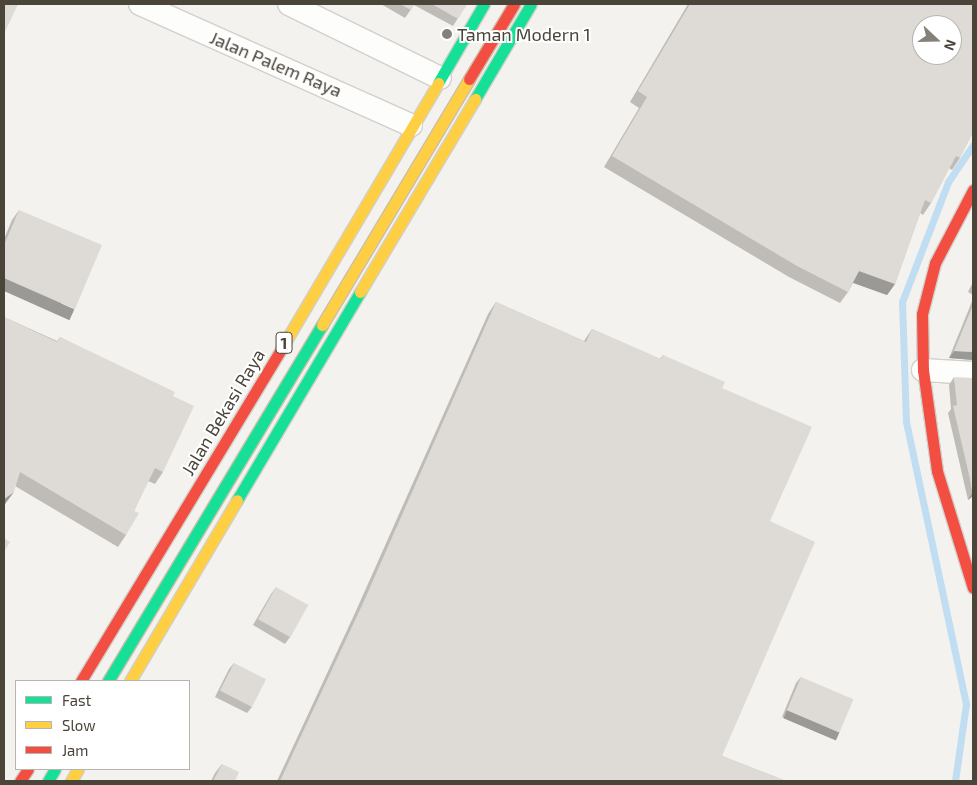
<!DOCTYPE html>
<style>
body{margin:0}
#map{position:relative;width:977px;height:785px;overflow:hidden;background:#f4f2ee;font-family:"Exo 2",sans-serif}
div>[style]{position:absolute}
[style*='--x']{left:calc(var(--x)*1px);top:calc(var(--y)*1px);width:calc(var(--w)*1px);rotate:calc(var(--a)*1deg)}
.stream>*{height:7px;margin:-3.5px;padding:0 3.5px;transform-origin:3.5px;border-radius:3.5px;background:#c0ddf1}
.roads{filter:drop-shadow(1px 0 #d2d0cb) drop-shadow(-1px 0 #d2d0cb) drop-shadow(0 1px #d2d0cb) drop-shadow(0 -1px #d2d0cb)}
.street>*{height:22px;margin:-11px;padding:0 11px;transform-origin:11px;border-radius:11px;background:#fdfdfc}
.fast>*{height:11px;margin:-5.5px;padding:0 5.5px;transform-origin:5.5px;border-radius:5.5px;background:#16e098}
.slow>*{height:11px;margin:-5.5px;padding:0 5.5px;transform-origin:5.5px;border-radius:5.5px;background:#ffcf43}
.jam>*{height:11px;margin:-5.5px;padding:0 5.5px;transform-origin:5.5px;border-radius:5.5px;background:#f24e42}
.bridges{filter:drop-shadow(1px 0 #ccbfa9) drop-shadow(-1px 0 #ccbfa9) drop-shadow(0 1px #ccbfa9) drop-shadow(0 -1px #ccbfa9)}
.fast-bridge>*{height:11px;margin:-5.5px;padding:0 5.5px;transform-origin:5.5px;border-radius:5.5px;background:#16e098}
.slow-bridge>*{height:11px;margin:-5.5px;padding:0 5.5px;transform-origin:5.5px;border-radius:5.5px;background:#ffcf43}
.jam-bridge>*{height:11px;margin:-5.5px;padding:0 5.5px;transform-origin:5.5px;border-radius:5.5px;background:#f24e42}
.wall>*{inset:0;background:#bfbcb8}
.shaded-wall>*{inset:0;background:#9b9996;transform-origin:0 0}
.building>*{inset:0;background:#dedbd6;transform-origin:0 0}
.dots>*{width:14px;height:14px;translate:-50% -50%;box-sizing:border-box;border:2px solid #fff;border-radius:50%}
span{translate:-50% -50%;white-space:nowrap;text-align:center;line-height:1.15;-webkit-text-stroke:4px #fff;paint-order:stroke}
.shield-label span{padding:1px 4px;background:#fff;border:1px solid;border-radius:4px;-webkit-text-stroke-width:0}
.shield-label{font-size:16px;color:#4b4439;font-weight:700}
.poi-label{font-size:18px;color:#4b4439}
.left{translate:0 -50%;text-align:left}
.street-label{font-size:18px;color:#4b4439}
.frame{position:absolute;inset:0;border:5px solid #4b4439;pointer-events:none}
.legend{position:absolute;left:15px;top:680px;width:175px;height:90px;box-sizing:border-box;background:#fff;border:1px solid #b7b4b0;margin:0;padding:6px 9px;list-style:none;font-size:15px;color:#4b4439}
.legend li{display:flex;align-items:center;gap:10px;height:25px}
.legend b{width:25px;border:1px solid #b7b4b0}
.north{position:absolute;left:912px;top:15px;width:50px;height:50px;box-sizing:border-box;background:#fff;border:1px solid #b7b4b0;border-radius:50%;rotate:111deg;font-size:14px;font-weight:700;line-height:20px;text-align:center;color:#4b4439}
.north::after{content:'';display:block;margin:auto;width:18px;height:22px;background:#868178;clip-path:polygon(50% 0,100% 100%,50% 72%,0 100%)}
</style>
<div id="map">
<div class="stream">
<i style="--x:955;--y:781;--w:78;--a:-81.9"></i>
<i style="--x:966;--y:704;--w:288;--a:-102"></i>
<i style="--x:906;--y:422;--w:120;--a:-91.9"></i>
<i style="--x:902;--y:302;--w:129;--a:-69"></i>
<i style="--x:948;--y:182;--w:45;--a:-56"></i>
</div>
<div class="roads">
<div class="street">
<i style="--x:140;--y:4;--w:297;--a:24.1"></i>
<i style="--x:289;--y:4;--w:168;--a:26.1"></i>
<i style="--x:923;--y:370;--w:50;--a:3.4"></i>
</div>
<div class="fast">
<i style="--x:438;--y:83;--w:91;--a:-59.8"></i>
<i style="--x:475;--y:99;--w:110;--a:-59.5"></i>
<i style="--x:237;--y:500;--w:242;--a:-59.4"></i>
<i style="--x:48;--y:781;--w:14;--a:-60"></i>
</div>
<div class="slow">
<i style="--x:360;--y:292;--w:225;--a:-59.2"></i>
<i style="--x:281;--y:349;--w:309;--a:-59.4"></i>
<i style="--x:130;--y:681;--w:210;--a:-59.4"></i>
<i style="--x:71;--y:781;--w:14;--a:-60"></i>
</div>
<div class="jam">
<i style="--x:973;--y:190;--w:82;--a:117.5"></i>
<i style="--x:935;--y:263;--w:53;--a:104.3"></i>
<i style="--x:922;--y:314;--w:56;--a:89"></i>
<i style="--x:923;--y:370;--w:102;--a:82.1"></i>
<i style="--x:937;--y:471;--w:122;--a:72.9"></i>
<i style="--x:81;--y:681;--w:388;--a:-58.9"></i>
<i style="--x:20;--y:781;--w:14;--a:-56"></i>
</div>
</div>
<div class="bridges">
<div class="fast-bridge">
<i style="--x:108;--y:681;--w:415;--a:-59"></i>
</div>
<div class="slow-bridge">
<i style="--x:322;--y:325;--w:287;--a:-59.1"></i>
</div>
<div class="jam-bridge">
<i style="--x:469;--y:79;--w:87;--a:-59"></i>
</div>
</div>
<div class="wall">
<i style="clip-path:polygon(381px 4px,467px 4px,453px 26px,414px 5px,405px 18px)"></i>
<i style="clip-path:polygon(688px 4px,973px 4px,960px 158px,952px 170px,949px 168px,931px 203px,923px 215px,920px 213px,895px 284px,887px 295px,853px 283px,848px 292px,840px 303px,789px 277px,604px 167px,639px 108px,630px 102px)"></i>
<i style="clip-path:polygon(19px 210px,68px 318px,4px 290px,4px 239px,12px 220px)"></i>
<i style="clip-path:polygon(973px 282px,973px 295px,968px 292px)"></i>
<i style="clip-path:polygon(973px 299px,973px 360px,949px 358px)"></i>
<i style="clip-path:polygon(496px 302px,584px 341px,592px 329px,660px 359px,663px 355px,722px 388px,770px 521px,722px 756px,786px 781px,277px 781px,355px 613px,488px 314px)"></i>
<i style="clip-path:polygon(4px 317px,57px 341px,60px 337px,173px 396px,163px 472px,155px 484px,148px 481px,134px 511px,126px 535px,118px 547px,15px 486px,5px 504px,4px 505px)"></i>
<i style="clip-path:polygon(954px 377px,973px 496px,968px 500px,948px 413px,951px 409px,949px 385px)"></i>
<i style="clip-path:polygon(276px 587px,290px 637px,285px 644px,253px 625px,271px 594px)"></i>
<i style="clip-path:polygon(234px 663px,252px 707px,247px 713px,215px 697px,229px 669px)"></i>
<i style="clip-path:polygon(801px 677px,836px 739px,782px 717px,796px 683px)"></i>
<i style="clip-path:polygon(222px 764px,235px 781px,211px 781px,215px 773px)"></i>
</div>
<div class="shaded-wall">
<i style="clip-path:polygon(859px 271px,895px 284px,887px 295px,851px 282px)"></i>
<i style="left:4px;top:278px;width:77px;height:12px;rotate:24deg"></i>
<i style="clip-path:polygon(954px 351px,973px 352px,973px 360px,949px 358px)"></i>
<i style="clip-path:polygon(14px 492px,5px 504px,4px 505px,4px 499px)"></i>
<i style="clip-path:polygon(973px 492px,973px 496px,968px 500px)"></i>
<i style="left:787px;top:710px;width:57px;height:9px;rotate:23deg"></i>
</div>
<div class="building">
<i style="clip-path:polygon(4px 4px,18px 4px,4px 34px)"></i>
<i style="clip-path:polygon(400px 4px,414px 4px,411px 10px)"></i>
<i style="clip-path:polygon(432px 4px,467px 4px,458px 19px)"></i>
<i style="clip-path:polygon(evenodd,690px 4px,973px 4px,973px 133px,960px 158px,956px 156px,931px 203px,925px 200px,895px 284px,859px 271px,848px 292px,797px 266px,612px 156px,647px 97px,638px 91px,690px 4px,922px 25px,952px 25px,952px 55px,922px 55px,922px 25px)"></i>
<i style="clip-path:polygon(19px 210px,102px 245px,75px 309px,4px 278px,4px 245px)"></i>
<i style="clip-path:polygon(496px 302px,586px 342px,592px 329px,661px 359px,663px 355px,725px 382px,722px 388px,812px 427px,770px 521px,815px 542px,722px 756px,786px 781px,280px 781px,364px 601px)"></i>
<i style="clip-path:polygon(973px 305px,973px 352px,954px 351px)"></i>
<i style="clip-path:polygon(4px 317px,57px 342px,60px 337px,175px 392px,173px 396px,194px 406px,163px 472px,155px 468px,134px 511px,139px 513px,126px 535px,20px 472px,14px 492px,4px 499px)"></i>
<i style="clip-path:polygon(954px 377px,973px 378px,973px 492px,953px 406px,957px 405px)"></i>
<i style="clip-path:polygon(4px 538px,10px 542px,4px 552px)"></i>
<i style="left:276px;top:587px;width:37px;height:37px;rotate:29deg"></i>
<i style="left:234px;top:663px;width:36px;height:31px;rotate:27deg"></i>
<i style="left:801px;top:677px;width:57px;height:36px;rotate:23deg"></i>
<i style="clip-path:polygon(222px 764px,239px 772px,235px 781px,213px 781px)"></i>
</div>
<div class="dots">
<i style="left:447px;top:34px;background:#868178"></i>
</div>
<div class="shield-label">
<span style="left:284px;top:343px">1</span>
</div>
<div class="poi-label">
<span class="left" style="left:457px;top:34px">Taman Modern 1</span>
</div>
<div class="street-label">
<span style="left:276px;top:64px;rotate:23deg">Jalan Palem Raya</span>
<span style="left:223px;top:412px;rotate:-59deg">Jalan Bekasi Raya</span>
</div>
<div class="frame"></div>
<ul class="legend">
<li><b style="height:6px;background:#16e098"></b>Fast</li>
<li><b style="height:6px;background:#ffcf43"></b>Slow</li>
<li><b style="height:6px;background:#f24e42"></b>Jam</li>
</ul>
<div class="north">N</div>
</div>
